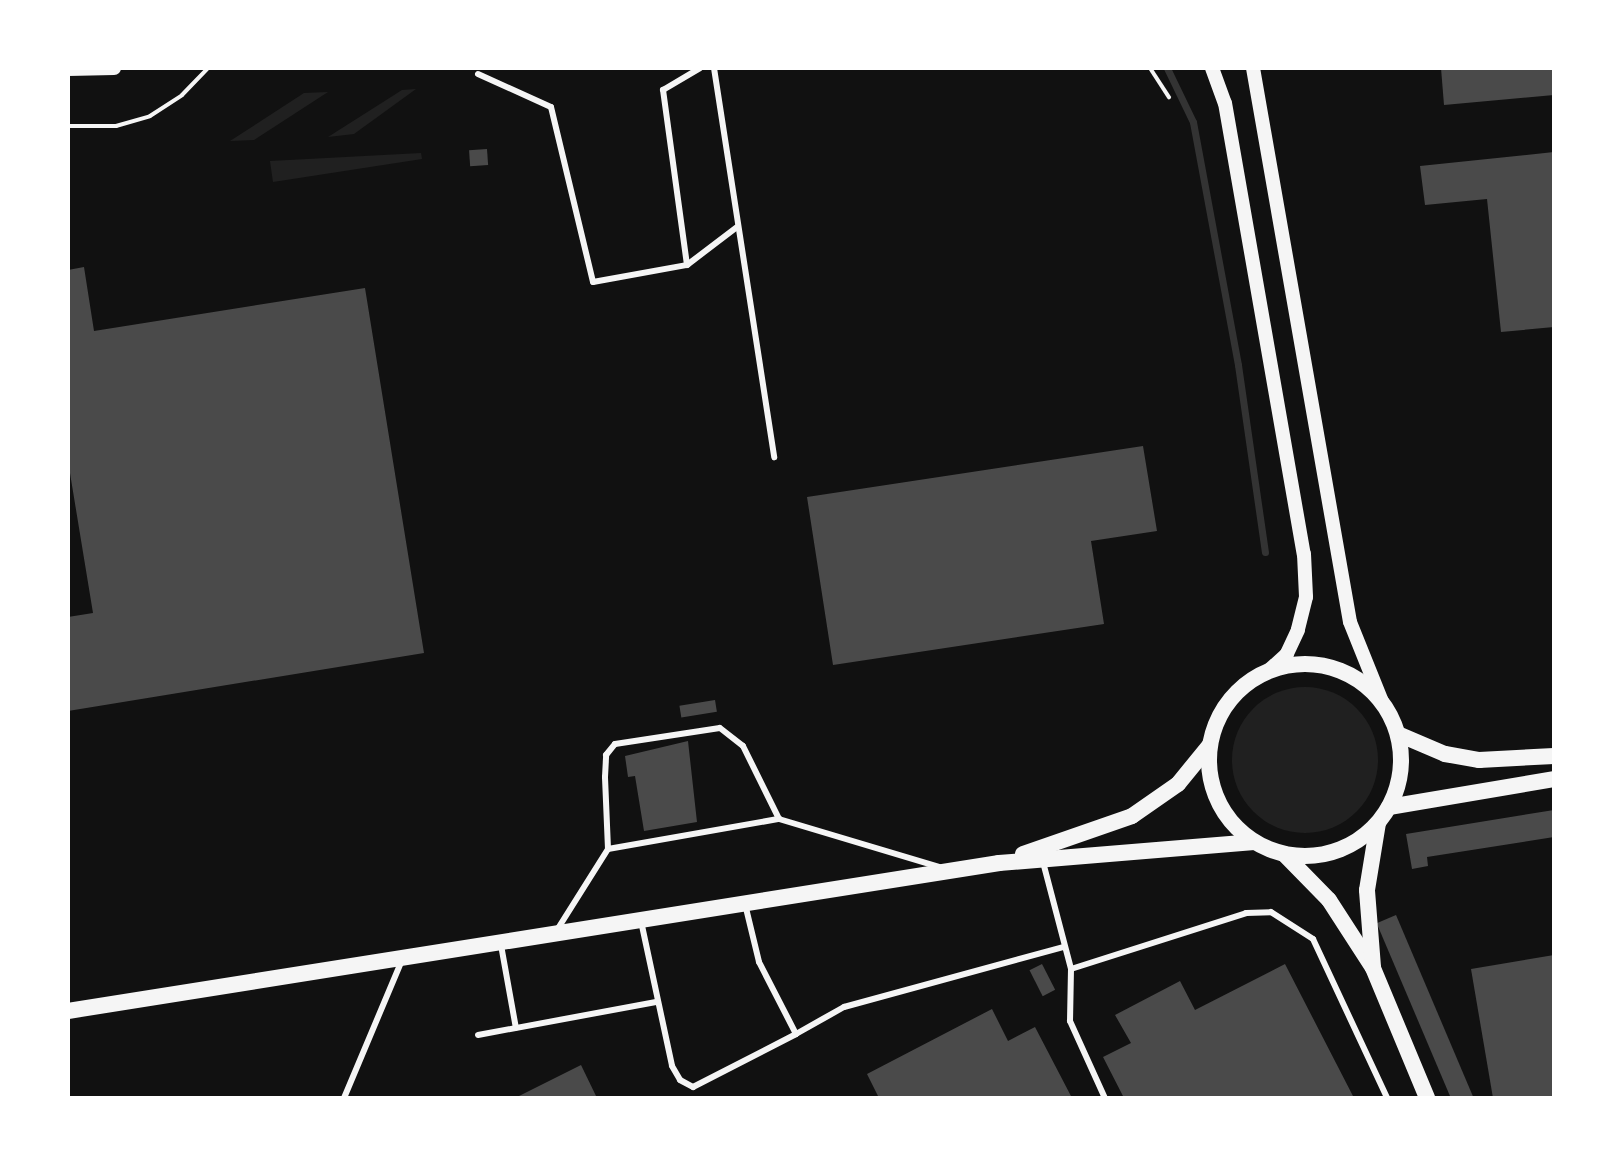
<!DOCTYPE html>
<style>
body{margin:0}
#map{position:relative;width:1622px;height:1166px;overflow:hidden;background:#111;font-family:"DM Sans",sans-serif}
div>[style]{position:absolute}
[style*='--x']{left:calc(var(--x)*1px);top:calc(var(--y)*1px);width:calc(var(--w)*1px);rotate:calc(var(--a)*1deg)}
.green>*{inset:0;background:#202020}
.round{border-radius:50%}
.stream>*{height:7px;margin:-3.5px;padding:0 3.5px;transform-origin:3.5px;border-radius:3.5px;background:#333}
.building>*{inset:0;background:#4a4a4a;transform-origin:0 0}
.path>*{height:4px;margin:-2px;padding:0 2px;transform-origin:2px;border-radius:2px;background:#f5f5f5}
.service>*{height:6px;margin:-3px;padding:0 3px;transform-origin:3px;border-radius:3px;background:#f5f5f5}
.tertiary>*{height:14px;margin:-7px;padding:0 7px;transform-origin:7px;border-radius:7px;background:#f5f5f5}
.secondary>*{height:16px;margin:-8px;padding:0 8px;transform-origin:8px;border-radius:8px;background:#f5f5f5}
.secondary>.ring{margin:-8px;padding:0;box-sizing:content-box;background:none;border:16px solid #f5f5f5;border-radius:50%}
span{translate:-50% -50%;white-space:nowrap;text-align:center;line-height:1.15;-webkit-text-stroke:8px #fff;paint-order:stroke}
.frame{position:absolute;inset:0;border:70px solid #fff;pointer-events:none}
</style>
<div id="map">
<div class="green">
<i style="clip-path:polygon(416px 89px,354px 134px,328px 137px,402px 90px)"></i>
<i style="clip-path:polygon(328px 92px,254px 140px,230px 141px,304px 93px)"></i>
<i style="clip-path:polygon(421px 153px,422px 159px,273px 182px,270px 161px)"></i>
<i class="round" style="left:1232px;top:687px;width:146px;height:146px"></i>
</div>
<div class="stream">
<i style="--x:1167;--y:68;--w:60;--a:64.3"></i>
<i style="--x:1193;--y:122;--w:247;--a:79.5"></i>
<i style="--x:1238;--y:365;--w:189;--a:81.8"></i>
</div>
<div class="building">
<i style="clip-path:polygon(1441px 68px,1554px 68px,1554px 95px,1444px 105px)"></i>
<i style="left:487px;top:149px;width:16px;height:18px;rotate:86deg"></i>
<i style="clip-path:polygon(1554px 152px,1554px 327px,1501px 332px,1487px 199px,1425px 205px,1420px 166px)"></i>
<i style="clip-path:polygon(84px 267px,94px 331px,365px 288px,424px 653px,68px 711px,68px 617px,93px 613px,68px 461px,68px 270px)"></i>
<i style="clip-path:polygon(1143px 446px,1157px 531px,1091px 541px,1104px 624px,833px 665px,807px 497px)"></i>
<i style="left:715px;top:700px;width:12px;height:36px;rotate:81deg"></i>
<i style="clip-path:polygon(688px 741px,697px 822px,644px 831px,635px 776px,628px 777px,625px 756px)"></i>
<i style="clip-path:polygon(1554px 810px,1554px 837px,1427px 857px,1428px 866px,1412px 869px,1406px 834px)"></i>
<i style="left:1396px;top:915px;width:199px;height:21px;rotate:67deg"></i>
<i style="clip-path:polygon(1554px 955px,1554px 1098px,1493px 1098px,1471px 969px)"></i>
<i style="left:1042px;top:964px;width:29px;height:14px;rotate:63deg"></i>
<i style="clip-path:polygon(1285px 964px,1354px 1098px,1124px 1098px,1103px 1057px,1131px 1043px,1115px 1015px,1180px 981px,1195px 1010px)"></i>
<i style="clip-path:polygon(992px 1009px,1008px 1041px,1035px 1027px,1072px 1098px,879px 1098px,867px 1074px)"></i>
<i style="clip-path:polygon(581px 1065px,597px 1098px,515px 1098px)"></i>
</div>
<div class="path">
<i style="--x:1150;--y:68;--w:35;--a:57"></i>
<i style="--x:68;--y:126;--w:48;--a:0"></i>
<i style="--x:116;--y:126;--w:35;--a:-16"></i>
<i style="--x:150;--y:116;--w:38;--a:-33"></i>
<i style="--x:182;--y:95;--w:37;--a:-46"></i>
</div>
<div class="service">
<i style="--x:714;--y:68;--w:394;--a:81.2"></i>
<i style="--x:478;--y:74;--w:80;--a:24.3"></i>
<i style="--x:551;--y:107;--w:180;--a:76.5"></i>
<i style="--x:593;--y:282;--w:96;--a:-10.3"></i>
<i style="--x:687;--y:265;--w:177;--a:-97.8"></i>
<i style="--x:663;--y:90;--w:43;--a:-30.7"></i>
<i style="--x:687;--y:265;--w:63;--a:-37.2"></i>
<i style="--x:608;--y:849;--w:174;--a:-10"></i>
<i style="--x:1043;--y:862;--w:111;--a:75.3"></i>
<i style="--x:1071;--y:969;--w:184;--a:-17.7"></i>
<i style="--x:1246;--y:913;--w:25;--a:-2"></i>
<i style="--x:1271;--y:912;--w:50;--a:32.7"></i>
<i style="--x:1313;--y:939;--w:175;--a:65"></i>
<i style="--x:745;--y:904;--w:60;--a:76.4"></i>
<i style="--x:759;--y:962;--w:81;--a:62.8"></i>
<i style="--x:796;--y:1034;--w:55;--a:-29.4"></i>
<i style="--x:844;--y:1007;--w:228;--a:-15.3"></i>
<i style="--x:641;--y:921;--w:148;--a:77.9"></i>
<i style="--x:672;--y:1066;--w:16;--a:60"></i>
<i style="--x:680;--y:1080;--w:15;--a:28"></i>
<i style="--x:693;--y:1087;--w:116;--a:-27.2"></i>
<i style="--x:557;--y:930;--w:96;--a:-57.8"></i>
<i style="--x:608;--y:849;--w:72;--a:-92.4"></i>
<i style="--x:605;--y:777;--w:22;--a:-87"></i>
<i style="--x:606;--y:755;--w:14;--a:-51"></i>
<i style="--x:615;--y:744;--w:106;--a:-8.7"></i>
<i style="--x:720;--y:728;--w:29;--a:38"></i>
<i style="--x:743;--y:746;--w:81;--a:63.7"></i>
<i style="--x:779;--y:819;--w:167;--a:16.7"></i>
<i style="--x:501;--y:945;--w:84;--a:79.8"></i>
<i style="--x:1071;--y:969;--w:52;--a:91.1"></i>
<i style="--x:1070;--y:1021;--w:85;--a:65.6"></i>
<i style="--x:478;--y:1035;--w:181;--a:-10.5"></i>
<i style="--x:344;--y:1098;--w:150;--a:-67.2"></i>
</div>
<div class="tertiary">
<i style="--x:1212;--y:68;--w:37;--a:70"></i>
<i style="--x:1225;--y:103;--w:458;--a:80.1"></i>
<i style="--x:1304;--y:554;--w:43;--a:87.3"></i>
<i style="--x:1306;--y:597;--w:34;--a:104"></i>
<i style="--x:1298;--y:630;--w:26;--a:115"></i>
<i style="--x:1287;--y:654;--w:25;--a:138"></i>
<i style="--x:1253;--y:68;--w:562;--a:80.07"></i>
<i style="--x:1350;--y:622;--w:88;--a:68.1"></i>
<i style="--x:68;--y:69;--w:46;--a:-1.2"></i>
</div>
<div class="secondary">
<i class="ring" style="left:1209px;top:664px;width:176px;height:176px"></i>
<i style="--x:1398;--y:734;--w:51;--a:23.1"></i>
<i style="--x:1445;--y:754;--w:35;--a:10"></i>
<i style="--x:1479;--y:760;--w:75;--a:-3.1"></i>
<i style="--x:1389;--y:807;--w:167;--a:-9.6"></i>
<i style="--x:1023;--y:854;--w:115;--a:-19.2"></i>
<i style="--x:1132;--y:816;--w:56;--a:-34.8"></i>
<i style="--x:1178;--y:784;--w:49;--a:-50.8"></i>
<i style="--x:1284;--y:854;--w:64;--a:45.6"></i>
<i style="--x:1329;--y:900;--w:81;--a:57.1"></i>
<i style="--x:1373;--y:968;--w:141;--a:67.4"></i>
<i style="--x:1373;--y:967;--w:77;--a:-94.5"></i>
<i style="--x:1367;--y:890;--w:68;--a:-80.7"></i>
<i style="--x:68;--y:1011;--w:943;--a:-9.03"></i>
<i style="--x:999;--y:863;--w:256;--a:-4.7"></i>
</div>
<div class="frame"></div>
</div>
